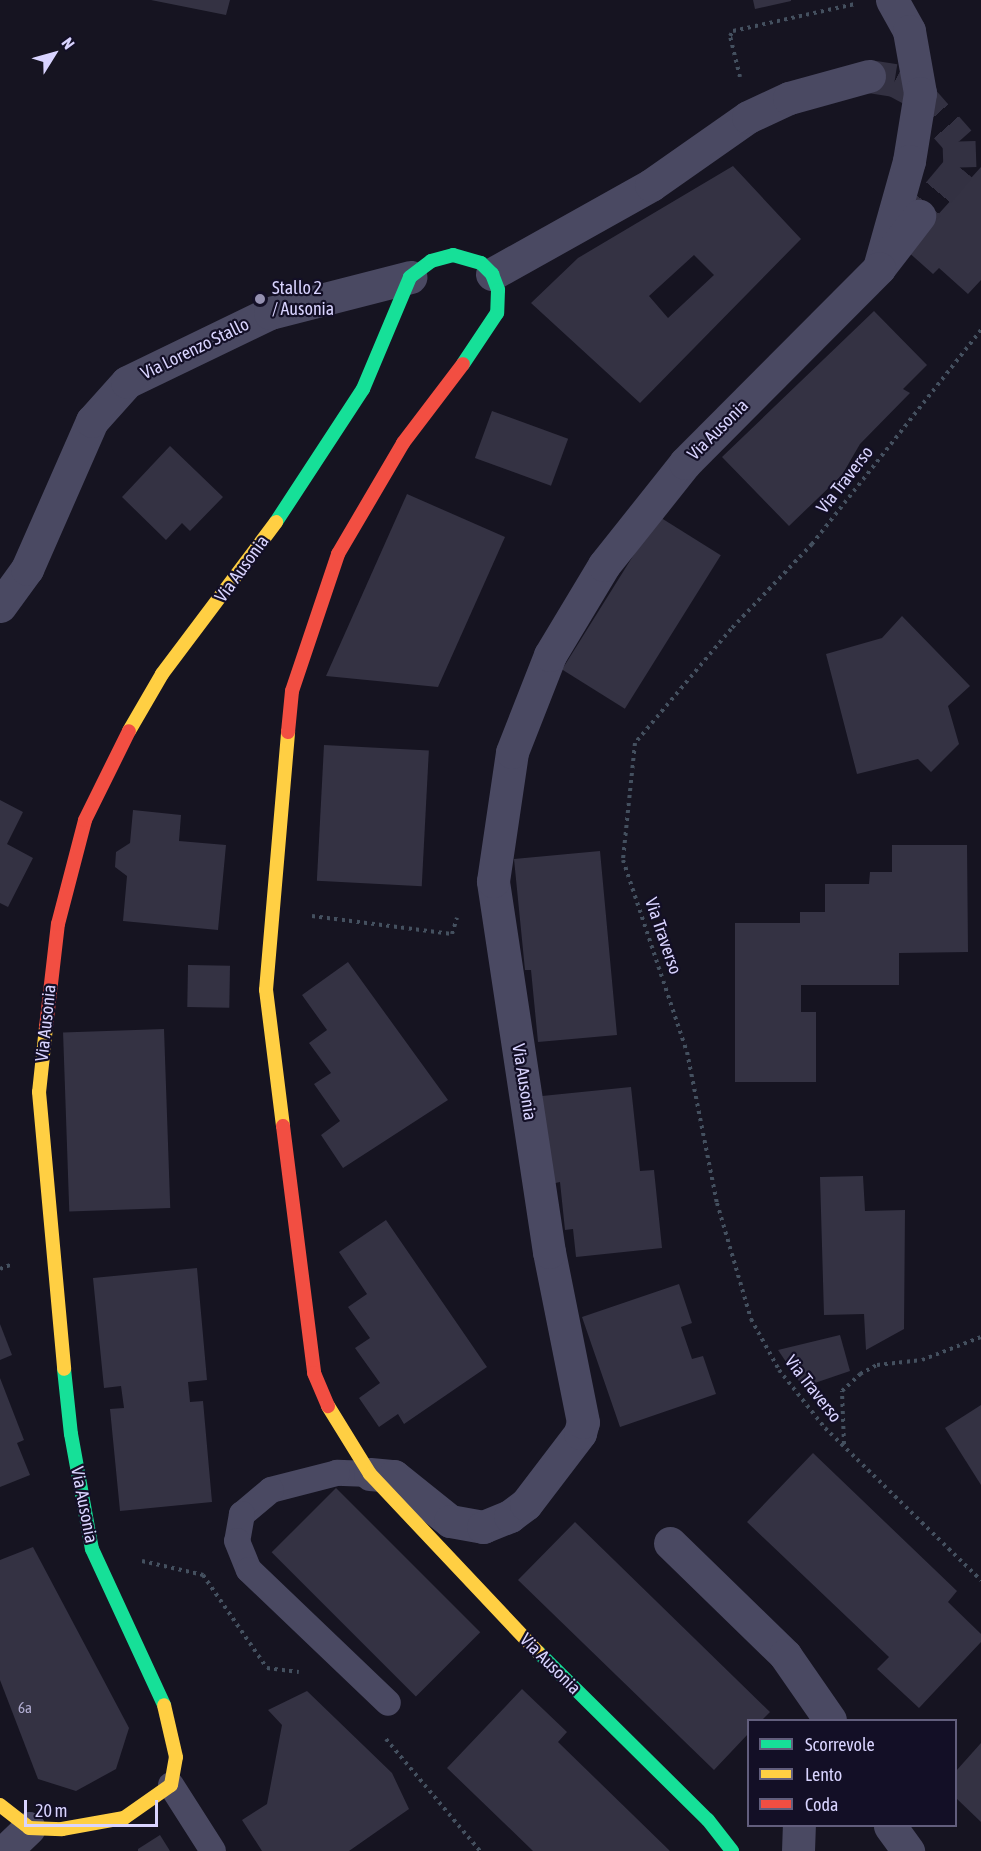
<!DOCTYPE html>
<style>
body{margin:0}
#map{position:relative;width:981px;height:1851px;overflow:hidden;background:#161421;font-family:"Asap Condensed",sans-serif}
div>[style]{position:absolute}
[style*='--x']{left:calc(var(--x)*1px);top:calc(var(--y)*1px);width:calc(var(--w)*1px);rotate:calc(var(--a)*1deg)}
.building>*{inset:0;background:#343243;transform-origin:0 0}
.street-tunnel>*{height:33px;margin-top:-16.5px;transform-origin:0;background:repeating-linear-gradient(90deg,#333142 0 33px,transparent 0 49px)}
.path>*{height:4px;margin-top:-2px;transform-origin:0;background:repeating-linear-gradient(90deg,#44505f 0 3px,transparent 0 7.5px)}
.lane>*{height:26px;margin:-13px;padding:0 13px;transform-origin:13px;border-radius:13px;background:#4a4962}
.street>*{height:33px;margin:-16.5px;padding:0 16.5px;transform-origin:16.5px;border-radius:16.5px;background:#4a4962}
.fast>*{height:14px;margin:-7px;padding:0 7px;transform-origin:7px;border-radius:7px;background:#16e098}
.slow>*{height:14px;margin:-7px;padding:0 7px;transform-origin:7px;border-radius:7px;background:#ffcf43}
.jam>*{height:14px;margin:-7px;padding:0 7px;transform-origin:7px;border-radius:7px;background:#f24e42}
.dots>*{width:16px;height:16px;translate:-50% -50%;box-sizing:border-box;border:3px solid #130f26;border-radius:50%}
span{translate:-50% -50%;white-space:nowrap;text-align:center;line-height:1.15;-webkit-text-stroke:4.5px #130f26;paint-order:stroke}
.number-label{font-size:15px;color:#b0acd0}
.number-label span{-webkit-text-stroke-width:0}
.poi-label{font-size:18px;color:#d9d4ff}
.left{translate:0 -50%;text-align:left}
.street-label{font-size:18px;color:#d9d4ff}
.legend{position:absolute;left:747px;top:1719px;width:210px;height:108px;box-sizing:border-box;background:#130f26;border:2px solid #625e7d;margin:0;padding:8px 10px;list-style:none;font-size:18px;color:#d9d4ff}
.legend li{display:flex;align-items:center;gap:12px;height:30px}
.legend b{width:30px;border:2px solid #625e7d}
.north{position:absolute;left:24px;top:24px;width:60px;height:60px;-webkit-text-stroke:4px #130f26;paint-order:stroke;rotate:53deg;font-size:16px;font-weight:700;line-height:24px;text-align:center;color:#d9d4ff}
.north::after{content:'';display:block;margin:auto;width:21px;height:27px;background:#d9d4ff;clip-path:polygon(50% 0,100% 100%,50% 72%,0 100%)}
.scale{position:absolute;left:24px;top:1800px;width:134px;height:27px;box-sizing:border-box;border:3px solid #d9d4ff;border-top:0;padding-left:8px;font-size:18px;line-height:21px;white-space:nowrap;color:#d9d4ff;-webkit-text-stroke:4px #130f26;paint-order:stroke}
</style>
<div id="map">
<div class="building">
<i style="clip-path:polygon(151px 0,230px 0,226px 15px)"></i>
<i style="clip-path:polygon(753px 0,791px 0,791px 1px,755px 9px)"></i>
<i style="clip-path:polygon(evenodd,733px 166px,801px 239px,640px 403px,531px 303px,578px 258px,733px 166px,694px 255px,714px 275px,668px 318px,649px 296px,694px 255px)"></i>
<i style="clip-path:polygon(981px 167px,981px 280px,968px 294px,939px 268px,933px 274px,906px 250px)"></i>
<i style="clip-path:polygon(874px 311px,927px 365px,903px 389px,910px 393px,860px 444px,842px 475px,789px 526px,722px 457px)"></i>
<i style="left:492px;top:411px;width:81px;height:50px;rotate:20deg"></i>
<i style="clip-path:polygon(170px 446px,223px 497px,190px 531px,182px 523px,166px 540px,122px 497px)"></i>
<i style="clip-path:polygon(407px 494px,505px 537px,438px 687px,326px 676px)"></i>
<i style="left:658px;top:516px;width:74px;height:181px;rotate:32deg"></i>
<i style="clip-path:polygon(902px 616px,970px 686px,948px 706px,959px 744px,931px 772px,918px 759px,857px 774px,826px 654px,882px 638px)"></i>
<i style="left:324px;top:745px;width:105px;height:136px;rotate:3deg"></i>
<i style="clip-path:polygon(0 800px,23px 812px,7px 844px,33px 858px,8px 907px,0 903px)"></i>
<i style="clip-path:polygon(133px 810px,181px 815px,179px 841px,226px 845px,218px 930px,123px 921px,127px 876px,115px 867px,116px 852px,130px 843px)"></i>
<i style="clip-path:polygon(892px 845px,967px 845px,968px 952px,899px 953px,899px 985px,801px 985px,801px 1012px,816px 1012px,816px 1082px,735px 1082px,735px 923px,800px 923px,800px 912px,825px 912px,825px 884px,869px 884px,870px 872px,892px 872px)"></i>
<i style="clip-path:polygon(600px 851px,617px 1035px,538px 1042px,531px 970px,525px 970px,514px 859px)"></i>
<i style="clip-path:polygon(348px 962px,448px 1100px,343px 1168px,321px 1135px,340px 1121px,314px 1084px,331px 1073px,309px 1043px,327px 1030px,302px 995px)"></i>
<i style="left:188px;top:965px;width:42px;height:42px;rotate:1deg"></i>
<i style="left:164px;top:1029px;width:179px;height:101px;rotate:88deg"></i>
<i style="clip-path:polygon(631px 1087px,640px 1171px,654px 1170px,662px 1248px,576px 1257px,573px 1229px,565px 1230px,560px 1182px,551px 1184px,542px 1096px)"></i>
<i style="clip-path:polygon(863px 1176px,865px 1211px,905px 1210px,904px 1329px,866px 1350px,864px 1314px,824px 1315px,820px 1177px)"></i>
<i style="clip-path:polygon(386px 1220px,487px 1367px,404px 1424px,398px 1414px,379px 1427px,359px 1398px,380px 1383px,355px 1348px,370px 1338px,348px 1307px,367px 1294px,339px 1252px)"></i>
<i style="clip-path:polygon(197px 1268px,207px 1380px,188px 1382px,190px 1402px,203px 1401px,212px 1502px,120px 1511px,110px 1409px,124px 1408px,121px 1386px,104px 1388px,93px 1278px)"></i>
<i style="clip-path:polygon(679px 1284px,692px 1323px,681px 1327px,692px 1359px,703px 1356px,716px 1394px,620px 1427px,582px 1317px)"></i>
<i style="clip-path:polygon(0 1324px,12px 1355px,0 1360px)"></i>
<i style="clip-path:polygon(840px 1335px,850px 1371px,803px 1387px,778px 1350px)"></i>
<i style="clip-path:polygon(0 1378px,24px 1440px,17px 1443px,30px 1475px,0 1487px)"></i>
<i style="clip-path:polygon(981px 1405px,981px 1485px,945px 1428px)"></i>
<i style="clip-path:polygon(813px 1453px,957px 1591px,948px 1602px,981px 1634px,981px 1642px,919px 1708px,877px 1669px,889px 1657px,747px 1522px)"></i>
<i style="left:336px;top:1488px;width:204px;height:91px;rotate:45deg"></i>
<i style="clip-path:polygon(575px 1522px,770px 1712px,762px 1720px,748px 1720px,748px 1734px,714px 1770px,518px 1580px)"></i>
<i style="clip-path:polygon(33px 1547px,129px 1728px,116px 1769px,76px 1791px,38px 1779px,0 1680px,0 1560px)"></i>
<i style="clip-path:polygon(522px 1689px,567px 1732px,558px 1742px,670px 1851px,533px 1851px,447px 1768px)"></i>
<i style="clip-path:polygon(307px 1691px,392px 1773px,409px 1809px,349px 1851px,262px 1851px,242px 1820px,267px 1804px,282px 1725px,268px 1710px)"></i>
<i style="clip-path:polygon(981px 1743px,981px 1822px,956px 1798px,956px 1771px)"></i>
<i style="clip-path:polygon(160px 1835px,170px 1851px,138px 1851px,138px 1849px)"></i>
</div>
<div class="street-tunnel">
<i style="--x:869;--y:76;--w:26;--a:9"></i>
<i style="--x:895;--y:80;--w:21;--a:28"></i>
<i style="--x:914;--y:90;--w:68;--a:48.6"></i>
<i style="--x:959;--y:141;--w:26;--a:88"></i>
<i style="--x:960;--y:167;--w:64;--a:129.9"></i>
</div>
<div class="path">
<i style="--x:740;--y:77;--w:42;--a:-103.7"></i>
<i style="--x:730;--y:36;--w:6;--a:-59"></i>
<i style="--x:733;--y:31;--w:125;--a:-12.5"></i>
<i style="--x:981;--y:330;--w:273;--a:128.3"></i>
<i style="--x:812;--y:544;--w:117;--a:133.6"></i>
<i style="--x:731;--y:629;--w:149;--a:130.1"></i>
<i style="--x:635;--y:743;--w:118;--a:95.9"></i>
<i style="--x:623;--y:860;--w:202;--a:71.6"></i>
<i style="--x:687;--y:1052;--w:154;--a:78.8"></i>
<i style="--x:717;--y:1203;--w:121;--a:73.7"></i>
<i style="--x:751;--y:1319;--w:58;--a:61.2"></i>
<i style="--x:779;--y:1370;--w:74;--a:51.6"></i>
<i style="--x:825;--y:1428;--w:218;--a:44.3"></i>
<i style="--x:312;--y:916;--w:141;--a:7.3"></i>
<i style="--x:452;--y:934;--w:17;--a:-73"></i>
<i style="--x:0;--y:1269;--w:14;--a:-21"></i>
<i style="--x:844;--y:1444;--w:53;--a:-92.2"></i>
<i style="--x:842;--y:1391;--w:25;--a:-43"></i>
<i style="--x:860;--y:1374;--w:19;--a:-28"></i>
<i style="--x:877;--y:1365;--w:45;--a:-6.3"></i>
<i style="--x:922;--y:1360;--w:63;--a:-21.3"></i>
<i style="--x:142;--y:1561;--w:63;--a:12.9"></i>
<i style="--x:203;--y:1575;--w:113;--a:55.5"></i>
<i style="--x:267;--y:1668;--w:32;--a:7"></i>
<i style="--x:386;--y:1739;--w:146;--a:50"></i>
</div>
<div class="lane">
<i style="--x:370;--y:1474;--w:33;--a:-178"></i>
<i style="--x:337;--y:1473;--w:68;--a:165.6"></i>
<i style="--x:271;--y:1490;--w:38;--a:140"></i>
<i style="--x:242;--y:1514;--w:27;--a:100"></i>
<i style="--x:237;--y:1541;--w:31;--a:68"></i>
<i style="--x:249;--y:1570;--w:192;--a:43.7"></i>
<i style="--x:171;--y:1785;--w:78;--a:57.5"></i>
</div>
<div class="street">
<i style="--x:892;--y:0;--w:35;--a:61"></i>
<i style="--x:909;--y:31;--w:63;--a:79.9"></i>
<i style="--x:920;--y:93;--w:69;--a:99.2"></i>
<i style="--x:909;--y:161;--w:111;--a:105.7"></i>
<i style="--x:879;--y:268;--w:66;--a:-52.4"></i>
<i style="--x:492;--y:274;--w:182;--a:-29.2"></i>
<i style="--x:651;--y:185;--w:118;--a:-35"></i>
<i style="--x:748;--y:117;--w:45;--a:-24.9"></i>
<i style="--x:789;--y:98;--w:83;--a:-15.4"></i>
<i style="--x:0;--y:606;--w:46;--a:-53.9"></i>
<i style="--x:27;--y:569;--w:162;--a:-66.3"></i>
<i style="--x:92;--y:421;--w:52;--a:-48.1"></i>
<i style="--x:127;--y:382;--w:159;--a:-25.8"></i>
<i style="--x:270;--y:313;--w:145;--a:-14.4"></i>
<i style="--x:370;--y:1474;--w:24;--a:5"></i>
<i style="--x:394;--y:1476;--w:72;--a:38.8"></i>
<i style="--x:450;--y:1521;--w:34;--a:10"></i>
<i style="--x:483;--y:1527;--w:29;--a:-22"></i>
<i style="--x:510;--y:1516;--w:20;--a:-37"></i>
<i style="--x:526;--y:1504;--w:89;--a:-52.7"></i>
<i style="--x:580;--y:1433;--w:11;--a:-75"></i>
<i style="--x:583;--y:1422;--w:173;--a:-101.3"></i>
<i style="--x:549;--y:1252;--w:375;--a:-98.6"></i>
<i style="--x:493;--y:881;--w:130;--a:-81.6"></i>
<i style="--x:512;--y:752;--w:104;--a:-68.6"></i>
<i style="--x:550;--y:655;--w:105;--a:-59"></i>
<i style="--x:604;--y:565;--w:130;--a:-51.5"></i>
<i style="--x:685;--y:463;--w:275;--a:-45.1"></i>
<i style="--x:670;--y:1543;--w:161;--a:44.2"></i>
<i style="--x:785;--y:1655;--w:79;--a:55.3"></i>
<i style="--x:890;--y:1826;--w:31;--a:54"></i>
<i style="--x:5;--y:1851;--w:33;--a:-44"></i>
<i style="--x:798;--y:1851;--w:25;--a:-88"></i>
</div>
<div class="fast">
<i style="--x:276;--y:522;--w:159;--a:-56.8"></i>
<i style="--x:363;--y:389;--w:121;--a:-67.2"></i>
<i style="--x:410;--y:277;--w:26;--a:-37"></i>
<i style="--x:431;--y:261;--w:23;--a:-15"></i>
<i style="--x:453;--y:255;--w:29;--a:16"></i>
<i style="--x:481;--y:263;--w:16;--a:45"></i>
<i style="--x:492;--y:274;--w:17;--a:69"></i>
<i style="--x:498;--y:290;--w:23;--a:92"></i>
<i style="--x:497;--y:313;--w:61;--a:123.7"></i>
<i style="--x:64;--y:1369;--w:65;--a:83.9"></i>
<i style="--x:71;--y:1434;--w:117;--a:79.7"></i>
<i style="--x:92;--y:1549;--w:172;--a:65.2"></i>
<i style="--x:538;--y:1652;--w:239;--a:44.7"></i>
<i style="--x:708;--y:1820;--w:39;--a:52"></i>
</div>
<div class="slow">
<i style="--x:129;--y:731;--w:66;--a:-59.9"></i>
<i style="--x:162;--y:674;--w:190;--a:-53.1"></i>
<i style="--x:46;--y:1027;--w:65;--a:96.1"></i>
<i style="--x:39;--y:1092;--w:278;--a:84.8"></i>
<i style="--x:283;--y:1126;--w:137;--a:-97.1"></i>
<i style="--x:266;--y:990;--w:259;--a:-85.1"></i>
<i style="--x:328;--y:1406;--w:80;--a:58.3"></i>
<i style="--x:370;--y:1474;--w:245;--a:46.7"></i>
<i style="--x:0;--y:1805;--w:37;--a:38"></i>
<i style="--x:29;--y:1828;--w:33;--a:2"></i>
<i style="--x:62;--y:1829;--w:63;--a:-10.1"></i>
<i style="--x:124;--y:1818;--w:57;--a:-35.1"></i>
<i style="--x:171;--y:1785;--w:28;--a:-80"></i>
<i style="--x:176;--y:1757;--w:53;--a:-103"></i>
</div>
<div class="jam">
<i style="--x:288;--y:732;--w:41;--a:-84.4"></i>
<i style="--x:292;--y:691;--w:145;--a:-71.4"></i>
<i style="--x:338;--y:554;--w:129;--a:-59.6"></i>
<i style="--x:403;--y:443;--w:99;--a:-52.8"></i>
<i style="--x:46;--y:1027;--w:104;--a:-83.4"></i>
<i style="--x:58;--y:924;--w:107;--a:-75.4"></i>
<i style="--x:85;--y:820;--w:99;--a:-63.7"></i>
<i style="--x:283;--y:1126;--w:249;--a:82.8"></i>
<i style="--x:314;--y:1373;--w:36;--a:67"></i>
</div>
<div class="dots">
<i style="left:260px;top:299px;background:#9591b1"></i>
</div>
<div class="number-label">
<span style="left:25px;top:1708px">6a</span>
</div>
<div class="poi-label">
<span class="left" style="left:272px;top:299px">Stallo 2<br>/ Ausonia</span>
</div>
<div class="street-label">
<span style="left:195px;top:349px;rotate:-26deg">Via Lorenzo Stallo</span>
<span style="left:718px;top:430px;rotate:-45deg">Via Ausonia</span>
<span style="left:845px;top:480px;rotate:-52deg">Via Traverso</span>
<span style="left:242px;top:569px;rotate:-54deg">Via Ausonia</span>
<span style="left:663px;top:936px;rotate:71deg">Via Traverso</span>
<span style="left:46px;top:1023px;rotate:-84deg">Via Ausonia</span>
<span style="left:524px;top:1082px;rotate:81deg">Via Ausonia</span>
<span style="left:813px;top:1389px;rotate:52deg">Via Traverso</span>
<span style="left:84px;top:1505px;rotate:79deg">Via Ausonia</span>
<span style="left:550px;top:1664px;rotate:45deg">Via Ausonia</span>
</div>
<ul class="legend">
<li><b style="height:8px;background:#16e098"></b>Scorrevole</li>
<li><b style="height:8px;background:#ffcf43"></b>Lento</li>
<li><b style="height:8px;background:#f24e42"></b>Coda</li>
</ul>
<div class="north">N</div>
<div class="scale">20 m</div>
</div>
